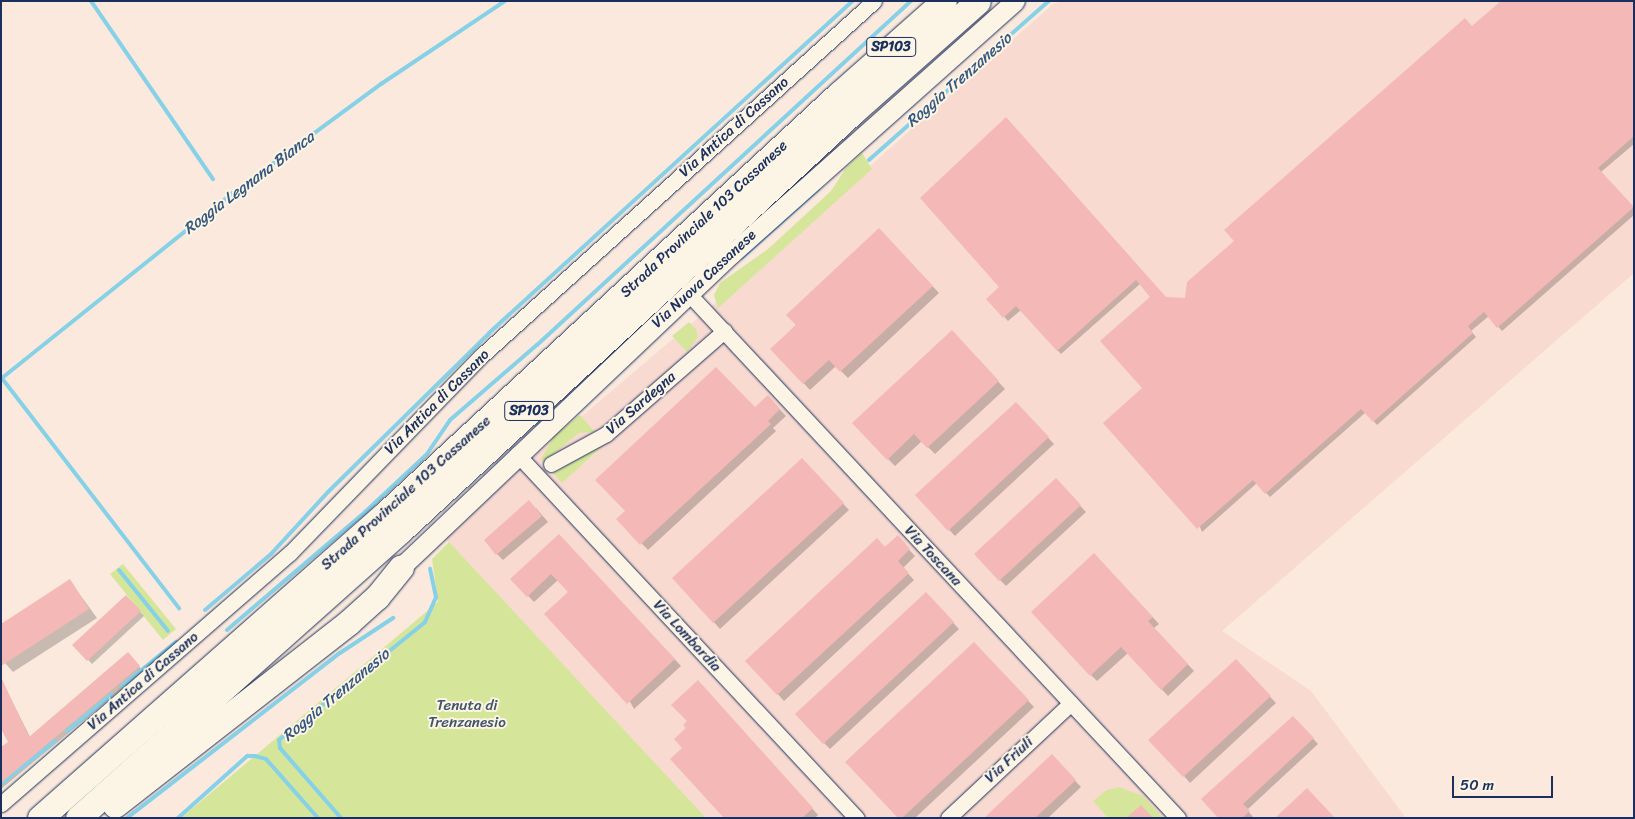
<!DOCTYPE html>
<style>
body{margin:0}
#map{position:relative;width:1635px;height:819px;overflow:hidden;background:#fae9dc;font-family:Sriracha,sans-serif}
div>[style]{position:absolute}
.built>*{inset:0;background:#f8dad1}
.green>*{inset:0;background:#d5e69a}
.water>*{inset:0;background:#86d1e7}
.shadow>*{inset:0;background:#0003}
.stream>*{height:4px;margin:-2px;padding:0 2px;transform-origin:2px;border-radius:2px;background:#86d1e7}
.building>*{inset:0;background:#f4b8b6}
.roads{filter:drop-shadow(0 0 1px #1b2f5e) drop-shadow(0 0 1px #1b2f5e)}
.minor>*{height:15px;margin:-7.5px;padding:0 7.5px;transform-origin:7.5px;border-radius:7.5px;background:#fcf5e5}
.tertiary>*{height:19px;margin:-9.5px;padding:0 9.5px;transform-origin:9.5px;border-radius:9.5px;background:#fcf5e5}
.trunk>*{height:25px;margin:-12.5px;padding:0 12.5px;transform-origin:12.5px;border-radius:12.5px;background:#fcf5e5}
span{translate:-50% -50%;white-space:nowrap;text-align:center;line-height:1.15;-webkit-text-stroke:4px #fcf5e5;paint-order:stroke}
.shield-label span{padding:1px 4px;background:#fcf5e5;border:1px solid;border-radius:4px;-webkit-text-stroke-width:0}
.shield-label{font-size:14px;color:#1b2f5e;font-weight:700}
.street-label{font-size:15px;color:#1b2f5e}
.park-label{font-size:15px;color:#40546a}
.water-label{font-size:16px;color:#365880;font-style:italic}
.frame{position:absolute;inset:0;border:2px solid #1b2f5e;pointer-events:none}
.scale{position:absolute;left:1452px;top:776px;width:101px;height:22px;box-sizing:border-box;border:2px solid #1b2f5e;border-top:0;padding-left:6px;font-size:15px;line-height:18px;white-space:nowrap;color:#1b2f5e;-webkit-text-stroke:4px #fcf5e5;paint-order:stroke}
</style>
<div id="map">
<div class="built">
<i style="clip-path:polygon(1061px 1px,1634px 1px,1634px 273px,1222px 631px,1311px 691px,1406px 818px,700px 818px,442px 535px,713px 305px,1052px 5px)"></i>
</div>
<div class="green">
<i style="clip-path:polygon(862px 153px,872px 169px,718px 308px,714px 295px,720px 283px,768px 249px,831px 191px,846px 168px)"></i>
<i style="clip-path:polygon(689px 322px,696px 329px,698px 337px,687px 352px,672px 336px)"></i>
<i style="clip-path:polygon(580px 415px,595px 432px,579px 433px,547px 459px,556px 472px,608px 441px,562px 483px,541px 459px,554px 436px)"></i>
<i style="clip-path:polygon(449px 542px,706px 818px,181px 818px,438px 602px,432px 559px)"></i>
<i style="clip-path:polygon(123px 564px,176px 629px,163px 640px,110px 574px)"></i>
<i style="clip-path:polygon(1119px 787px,1143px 796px,1163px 818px,1108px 818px,1093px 801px,1107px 790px)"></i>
</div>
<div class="water">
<i style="clip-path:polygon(817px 187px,820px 190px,742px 260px,739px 257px)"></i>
</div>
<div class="shadow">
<i style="clip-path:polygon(1634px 1px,1634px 144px,1601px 172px,1634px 209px,1634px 215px,1502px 331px,1489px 316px,1471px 331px,1476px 337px,1377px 425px,1366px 412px,1270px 497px,1257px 483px,1202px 532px,1143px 388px,1152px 297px,1140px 284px,1061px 354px,1021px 310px,1008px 321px,988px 299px,1001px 287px,1006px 118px,1166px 298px,1187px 299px,1472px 28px)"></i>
<i style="clip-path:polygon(885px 236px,939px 293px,848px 378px,836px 366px,810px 390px,772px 349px)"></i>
<i style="clip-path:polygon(959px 339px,1005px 389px,935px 454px,922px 441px,895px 466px,888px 459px)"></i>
<i style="clip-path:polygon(768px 397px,786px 416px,773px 428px,776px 431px,648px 550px,618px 519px)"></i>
<i style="clip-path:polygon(1022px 410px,1054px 444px,955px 536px,917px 496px)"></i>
<i style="clip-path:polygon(808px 466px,849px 510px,720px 629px,674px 578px)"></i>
<i style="clip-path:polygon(1056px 480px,1086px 512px,1006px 586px,1000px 580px)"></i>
<i style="clip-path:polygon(536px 508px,548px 522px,503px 560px,497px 554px)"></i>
<i style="clip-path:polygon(897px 537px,915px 556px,903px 568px,914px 580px,784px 701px,747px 661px)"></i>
<i style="clip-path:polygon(565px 542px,681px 666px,634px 709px,570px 592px,558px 580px,534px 602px,512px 579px)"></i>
<i style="clip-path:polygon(1100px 561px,1159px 624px,1154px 628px,1194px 671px,1168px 696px,1128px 653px,1097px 681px,1091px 675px)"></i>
<i style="clip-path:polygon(70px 581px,97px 618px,13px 672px,5px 663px)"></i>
<i style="clip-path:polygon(126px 597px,144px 616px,92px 664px,74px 645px)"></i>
<i style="clip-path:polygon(932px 600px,959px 629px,830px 749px,824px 743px)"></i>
<i style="clip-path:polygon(980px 650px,1034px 707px,915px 818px,900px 818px)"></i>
<i style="clip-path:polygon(131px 657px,143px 671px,1px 789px,1px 749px,10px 742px,7px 691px,30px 737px)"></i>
<i style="clip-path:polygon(1236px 661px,1276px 703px,1190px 783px,1184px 776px)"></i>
<i style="clip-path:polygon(704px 688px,818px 815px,815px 818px,725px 818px,684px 748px,688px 721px)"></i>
<i style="clip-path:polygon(1293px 717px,1318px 744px,1247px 810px,1254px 818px,1220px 818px)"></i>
<i style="clip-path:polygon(1052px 756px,1081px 787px,1048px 818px,986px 818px)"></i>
</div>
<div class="stream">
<i style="left:91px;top:1px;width:216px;rotate:55.6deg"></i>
<i style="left:869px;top:160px;width:240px;rotate:-41.5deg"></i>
<i style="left:1px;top:377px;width:292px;rotate:52.4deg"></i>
<i style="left:2px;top:378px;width:296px;rotate:-38.7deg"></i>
<i style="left:233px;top:193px;width:184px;rotate:-36.4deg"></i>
<i style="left:381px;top:84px;width:149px;rotate:-33.8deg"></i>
<i style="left:119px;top:570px;width:78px;rotate:51.2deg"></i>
<i style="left:205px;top:610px;width:87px;rotate:-40.3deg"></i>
<i style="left:271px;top:554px;width:84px;rotate:-47.4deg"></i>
<i style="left:328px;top:492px;width:226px;rotate:-44.6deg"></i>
<i style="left:489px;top:333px;width:492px;rotate:-42.4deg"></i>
<i style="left:227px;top:630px;width:182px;rotate:-40.5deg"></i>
<i style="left:365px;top:512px;width:85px;rotate:-43.1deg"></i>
<i style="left:427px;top:454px;width:41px;rotate:-55.9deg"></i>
<i style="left:450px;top:420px;width:115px;rotate:-40.8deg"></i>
<i style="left:537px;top:345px;width:508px;rotate:-42.61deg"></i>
<i style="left:122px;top:686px;width:70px;rotate:-39.2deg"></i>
<i style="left:67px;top:731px;width:57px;rotate:-39.3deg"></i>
<i style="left:1px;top:784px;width:69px;rotate:-38.5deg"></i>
<i style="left:127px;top:818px;width:269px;rotate:-37.8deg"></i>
<i style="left:340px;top:653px;width:64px;rotate:-33.4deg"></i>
<i style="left:178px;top:818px;width:93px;rotate:-41.9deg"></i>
<i style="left:247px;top:756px;width:8px"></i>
<i style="left:255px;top:756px;width:11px;rotate:15deg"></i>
<i style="left:266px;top:759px;width:79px;rotate:48.6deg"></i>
<i style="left:341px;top:818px;width:93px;rotate:-131.1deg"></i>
<i style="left:280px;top:748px;width:8px;rotate:-97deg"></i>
<i style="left:279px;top:740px;width:188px;rotate:-38.9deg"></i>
<i style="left:425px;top:622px;width:27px;rotate:-66deg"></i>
<i style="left:436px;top:597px;width:29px;rotate:-102deg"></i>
</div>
<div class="building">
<i style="clip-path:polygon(1501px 1px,1634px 1px,1634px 136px,1598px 168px,1634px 207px,1497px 328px,1484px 312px,1468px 326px,1473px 333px,1373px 422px,1361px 409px,1265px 494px,1253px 480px,1197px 529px,1103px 423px,1142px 388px,1100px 341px,1150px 297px,1136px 280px,1057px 351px,1016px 306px,1003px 318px,986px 299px,999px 287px,920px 198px,1006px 117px,1166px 297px,1185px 298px,1187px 282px,1234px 241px,1224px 230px,1465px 18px,1472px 26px)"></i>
<i style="clip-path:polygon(879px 228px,933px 286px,840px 372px,829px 360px,803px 384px,770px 349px,796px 325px,786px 315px)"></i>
<i style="clip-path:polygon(952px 330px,999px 381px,927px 448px,914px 434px,887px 460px,852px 423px)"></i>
<i style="clip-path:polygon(716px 367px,755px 407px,768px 395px,780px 409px,768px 421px,771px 424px,640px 545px,616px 519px,625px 511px,595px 480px)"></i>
<i style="clip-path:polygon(1016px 402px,1049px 437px,948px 531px,915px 495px)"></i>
<i style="clip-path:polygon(802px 458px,844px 503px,713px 623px,672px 578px)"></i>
<i style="clip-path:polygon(1056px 478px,1081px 505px,999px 581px,974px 554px)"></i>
<i style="clip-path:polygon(529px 500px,542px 516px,496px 555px,484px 540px)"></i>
<i style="clip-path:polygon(559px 534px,675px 659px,627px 704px,544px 614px,568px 592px,551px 574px,527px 597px,510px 579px)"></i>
<i style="clip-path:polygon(898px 535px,910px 549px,898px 561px,909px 573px,777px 695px,745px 661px,877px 538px,885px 547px)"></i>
<i style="clip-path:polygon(1094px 553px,1153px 617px,1148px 621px,1188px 664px,1161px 690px,1121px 647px,1090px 676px,1031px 612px)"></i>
<i style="clip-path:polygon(70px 579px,89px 609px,1px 666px,1px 624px)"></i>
<i style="clip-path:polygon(926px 592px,954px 622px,823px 744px,795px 714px)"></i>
<i style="clip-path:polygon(126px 595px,141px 611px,87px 661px,72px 645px)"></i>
<i style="clip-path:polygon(974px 642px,1029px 700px,902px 818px,898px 818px,845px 762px)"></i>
<i style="clip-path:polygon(128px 652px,140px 666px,1px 783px,1px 747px,8px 742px,1px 729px,1px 677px,29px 737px)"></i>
<i style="clip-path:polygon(1236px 659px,1271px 696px,1183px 777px,1148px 740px)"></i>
<i style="clip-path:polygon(698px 680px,813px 808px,802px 818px,724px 818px,670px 759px,682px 748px,674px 739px,686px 728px,683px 725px,687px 721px,671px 705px)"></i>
<i style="clip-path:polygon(1293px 716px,1314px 738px,1243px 804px,1250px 811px,1242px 818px,1218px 818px,1201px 799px)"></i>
<i style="clip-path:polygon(1052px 754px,1076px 780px,1035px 818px,984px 818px)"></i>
<i style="clip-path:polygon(1307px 788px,1335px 818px,1275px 818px)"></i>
<i style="clip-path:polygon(1141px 805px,1153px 818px,1126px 818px)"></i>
</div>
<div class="roads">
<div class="minor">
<i style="left:688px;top:293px;width:718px;rotate:46.97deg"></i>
<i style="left:517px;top:454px;width:498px;rotate:47deg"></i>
<i style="left:551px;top:464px;width:63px;rotate:-28.6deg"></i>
<i style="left:606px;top:434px;width:157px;rotate:-41.1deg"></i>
<i style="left:1px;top:804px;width:383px;rotate:-41deg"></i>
<i style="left:290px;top:553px;width:273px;rotate:-45.9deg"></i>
<i style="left:480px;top:357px;width:531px;rotate:-42.1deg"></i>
<i style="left:948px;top:818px;width:168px;rotate:-43.1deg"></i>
</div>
<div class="tertiary">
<i style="left:401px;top:567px;width:455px;rotate:-43.5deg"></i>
<i style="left:731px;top:254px;width:380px;rotate:-41.7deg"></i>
</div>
<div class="trunk">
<i style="left:115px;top:805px;width:297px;rotate:-38deg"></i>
<i style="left:349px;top:622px;width:38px;rotate:-42deg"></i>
<i style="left:377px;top:597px;width:38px;rotate:-51deg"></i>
<i style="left:40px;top:818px;width:458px;rotate:-41.4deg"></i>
<i style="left:384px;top:515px;width:620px;rotate:-42.78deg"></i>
<i style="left:839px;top:94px;width:140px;rotate:-41.5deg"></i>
<i style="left:78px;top:818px;width:431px;rotate:-41.7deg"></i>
<i style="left:400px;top:531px;width:620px;rotate:-42.78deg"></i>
<i style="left:855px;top:110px;width:164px;rotate:-41.5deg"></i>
</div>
</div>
<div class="shield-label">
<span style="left:891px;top:47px">SP103</span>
<span style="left:529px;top:411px">SP103</span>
</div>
<div class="street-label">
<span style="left:734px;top:127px;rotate:-42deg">Via Antica di Cassano</span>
<span style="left:704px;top:219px;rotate:-43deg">Strada Provinciale 103 Cassanese</span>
<span style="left:704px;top:279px;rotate:-43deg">Via Nuova Cassanese</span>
<span style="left:437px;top:402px;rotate:-45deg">Via Antica di Cassano</span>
<span style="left:641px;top:403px;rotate:-41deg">Via Sardegna</span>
<span style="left:406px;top:493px;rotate:-42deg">Strada Provinciale 103 Cassanese</span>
<span style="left:933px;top:556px;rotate:47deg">Via Toscana</span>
<span style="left:687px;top:636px;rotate:47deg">Via Lombardia</span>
<span style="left:143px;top:681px;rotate:-41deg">Via Antica di Cassano</span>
<span style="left:1009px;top:760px;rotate:-43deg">Via Friuli</span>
</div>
<div class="park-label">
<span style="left:467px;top:714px">Tenuta di<br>Trenzanesio</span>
</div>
<div class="water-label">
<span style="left:959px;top:80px;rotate:-41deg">Roggia Trenzanesio</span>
<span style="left:249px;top:183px;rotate:-37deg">Roggia Legnana Bianca</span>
<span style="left:336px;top:695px;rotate:-40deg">Roggia Trenzanesio</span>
</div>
<div class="frame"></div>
<div class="scale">50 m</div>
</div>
